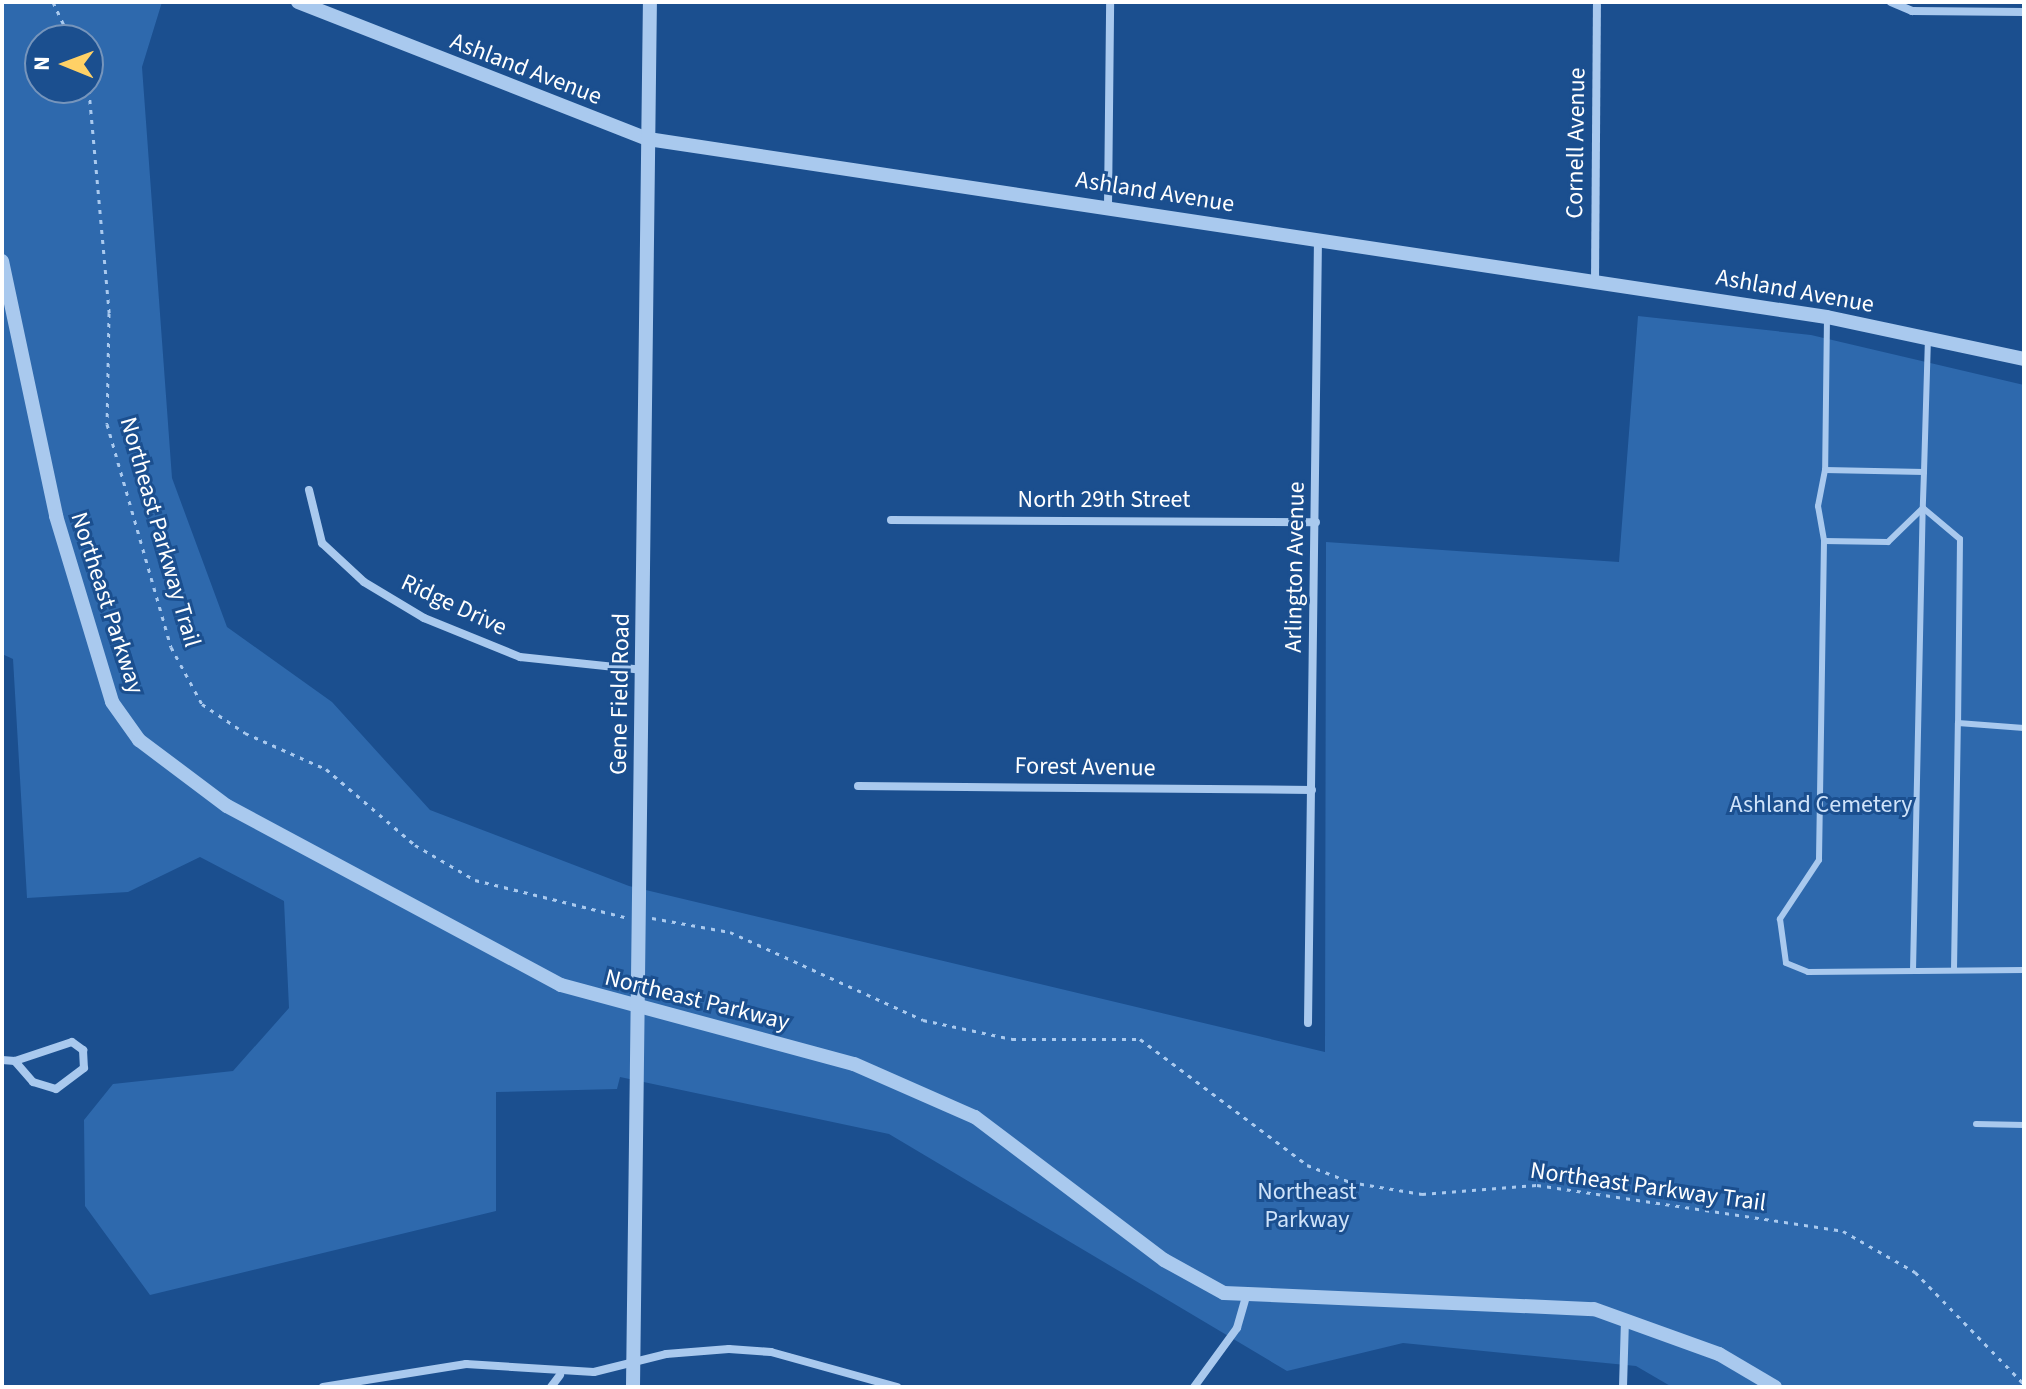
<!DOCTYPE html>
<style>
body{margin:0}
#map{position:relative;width:2026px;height:1389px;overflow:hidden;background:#1b4f8f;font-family:"Source Sans 3",sans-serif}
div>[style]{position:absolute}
.green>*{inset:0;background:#2e69ad}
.path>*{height:3px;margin-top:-1.5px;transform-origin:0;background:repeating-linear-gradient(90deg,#a9c9ee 0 4px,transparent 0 10px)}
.service>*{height:6px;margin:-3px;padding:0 3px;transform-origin:3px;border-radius:3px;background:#a9c9ee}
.minor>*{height:8px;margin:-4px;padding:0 4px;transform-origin:4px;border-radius:4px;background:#a9c9ee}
.tertiary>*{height:14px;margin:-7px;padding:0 7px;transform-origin:7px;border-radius:7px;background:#a9c9ee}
span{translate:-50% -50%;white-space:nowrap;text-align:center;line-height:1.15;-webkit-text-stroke:6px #1b4f8f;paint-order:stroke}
.street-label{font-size:24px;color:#fff}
.park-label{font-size:24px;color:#cfe3fa}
.frame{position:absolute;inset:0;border:4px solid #fff;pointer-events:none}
.north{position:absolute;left:24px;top:24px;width:80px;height:80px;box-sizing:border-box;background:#1b4f8f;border:2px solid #7695bc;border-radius:50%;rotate:271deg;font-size:22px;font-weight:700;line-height:32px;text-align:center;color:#fff}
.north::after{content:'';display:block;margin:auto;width:28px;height:36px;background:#ffd166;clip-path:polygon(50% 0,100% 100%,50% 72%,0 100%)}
</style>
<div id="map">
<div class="green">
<i style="clip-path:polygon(evenodd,2px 2px,162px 2px,142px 67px,172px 478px,227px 627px,332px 702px,430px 810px,629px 886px,1325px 1052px,1326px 542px,1619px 562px,1638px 316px,1811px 335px,2024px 385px,2024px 1387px,1672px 1387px,1636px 1366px,1403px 1343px,1287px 1371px,889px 1134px,620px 1077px,617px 1089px,496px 1092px,496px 1211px,150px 1295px,85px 1206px,84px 1120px,113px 1084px,233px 1071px,289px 1008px,284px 901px,200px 857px,128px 892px,27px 898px,13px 659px,2px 654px,2px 2px,40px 40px,88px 40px,88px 88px,40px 88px,40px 40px)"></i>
</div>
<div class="path">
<i style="left:53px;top:2px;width:42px;rotate:64.7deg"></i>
<i style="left:88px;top:80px;width:234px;rotate:84.8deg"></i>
<i style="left:109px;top:313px;width:111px;rotate:91deg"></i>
<i style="left:107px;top:424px;width:232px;rotate:74deg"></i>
<i style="left:171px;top:647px;width:65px;rotate:61.5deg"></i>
<i style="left:202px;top:704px;width:52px;rotate:34deg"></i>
<i style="left:245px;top:733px;width:89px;rotate:24deg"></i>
<i style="left:326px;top:769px;width:117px;rotate:40.5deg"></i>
<i style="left:415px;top:845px;width:69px;rotate:30.3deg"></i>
<i style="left:475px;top:880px;width:154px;rotate:13.9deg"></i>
<i style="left:652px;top:918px;width:79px;rotate:10.2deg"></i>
<i style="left:730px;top:932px;width:212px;rotate:24.5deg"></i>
<i style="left:923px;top:1020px;width:91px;rotate:12.1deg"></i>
<i style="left:1012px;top:1039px;width:128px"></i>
<i style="left:1140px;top:1039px;width:209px;rotate:37deg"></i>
<i style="left:1307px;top:1165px;width:46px;rotate:21.6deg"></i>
<i style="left:1350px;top:1182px;width:73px;rotate:9.5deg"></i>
<i style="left:1422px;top:1194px;width:115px;rotate:-4.5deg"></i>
<i style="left:1537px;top:1185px;width:309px;rotate:8.5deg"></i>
<i style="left:1843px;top:1231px;width:83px;rotate:29.7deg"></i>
<i style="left:1915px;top:1272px;width:156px;rotate:45.8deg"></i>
</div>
<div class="service">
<i style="left:1827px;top:317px;width:153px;rotate:90.7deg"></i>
<i style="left:1825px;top:470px;width:37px;rotate:101deg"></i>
<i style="left:1818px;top:506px;width:36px;rotate:80deg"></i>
<i style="left:1824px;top:541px;width:319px;rotate:90.9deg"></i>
<i style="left:1819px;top:860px;width:71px;rotate:123.5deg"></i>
<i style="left:1780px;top:919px;width:44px;rotate:82.2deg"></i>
<i style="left:1786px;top:963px;width:24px;rotate:22deg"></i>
<i style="left:1808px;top:972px;width:216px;rotate:-0.5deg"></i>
<i style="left:1825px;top:470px;width:99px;rotate:1.2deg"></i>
<i style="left:1924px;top:472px;width:36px;rotate:92deg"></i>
<i style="left:1923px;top:508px;width:48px;rotate:40deg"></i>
<i style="left:1960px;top:539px;width:184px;rotate:90.6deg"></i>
<i style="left:1958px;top:723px;width:66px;rotate:4.3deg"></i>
<i style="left:1924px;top:472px;width:132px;rotate:-88.3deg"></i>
<i style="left:1824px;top:541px;width:64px;rotate:0.9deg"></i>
<i style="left:1888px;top:542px;width:49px;rotate:-44.2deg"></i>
<i style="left:1954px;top:970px;width:247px;rotate:-89.1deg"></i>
<i style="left:1913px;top:971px;width:463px;rotate:-88.8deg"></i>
<i style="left:1976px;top:1124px;width:48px;rotate:1.2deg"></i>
</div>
<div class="minor">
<i style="left:1891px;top:2px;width:23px;rotate:23deg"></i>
<i style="left:1912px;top:11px;width:112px;rotate:0.5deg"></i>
<i style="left:1108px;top:207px;width:205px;rotate:-89.4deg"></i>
<i style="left:1595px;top:282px;width:277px;rotate:-89.6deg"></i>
<i style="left:309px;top:490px;width:55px;rotate:76.2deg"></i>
<i style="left:322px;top:543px;width:57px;rotate:42.9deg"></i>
<i style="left:364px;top:582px;width:70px;rotate:31deg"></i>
<i style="left:424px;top:618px;width:104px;rotate:22.1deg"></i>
<i style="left:520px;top:657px;width:124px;rotate:6deg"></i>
<i style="left:891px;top:520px;width:425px;rotate:0.3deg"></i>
<i style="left:858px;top:786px;width:454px;rotate:0.5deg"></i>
<i style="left:1308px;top:1023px;width:783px;rotate:-89.27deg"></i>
<i style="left:72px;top:1042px;width:14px;rotate:36deg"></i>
<i style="left:83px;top:1050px;width:18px;rotate:87deg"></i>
<i style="left:84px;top:1068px;width:35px;rotate:143deg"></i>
<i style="left:56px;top:1089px;width:24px;rotate:-163deg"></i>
<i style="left:33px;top:1082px;width:28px;rotate:-131deg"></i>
<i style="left:15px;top:1061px;width:60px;rotate:-18.4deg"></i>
<i style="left:2px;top:1060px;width:13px;rotate:4deg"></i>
<i style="left:323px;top:1387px;width:145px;rotate:-9.1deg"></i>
<i style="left:466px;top:1364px;width:128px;rotate:3.6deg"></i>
<i style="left:594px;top:1372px;width:74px;rotate:-14deg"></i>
<i style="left:666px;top:1354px;width:63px;rotate:-4.5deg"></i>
<i style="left:729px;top:1349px;width:42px;rotate:4.1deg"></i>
<i style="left:771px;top:1352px;width:131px;rotate:15.5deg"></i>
<i style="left:551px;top:1387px;width:15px;rotate:-53deg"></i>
<i style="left:1194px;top:1387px;width:73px;rotate:-53.9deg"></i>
<i style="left:1237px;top:1328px;width:33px;rotate:-74deg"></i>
<i style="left:1623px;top:1387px;width:67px;rotate:-88.3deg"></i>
</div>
<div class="tertiary">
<i style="left:298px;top:2px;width:376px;rotate:21.4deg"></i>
<i style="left:648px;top:139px;width:1192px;rotate:8.59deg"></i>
<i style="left:1827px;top:317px;width:201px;rotate:12deg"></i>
<i style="left:2px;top:261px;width:261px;rotate:78deg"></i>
<i style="left:56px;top:516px;width:194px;rotate:73.2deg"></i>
<i style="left:112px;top:702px;width:47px;rotate:54.6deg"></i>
<i style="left:139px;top:740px;width:110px;rotate:36.9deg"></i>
<i style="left:227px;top:806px;width:379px;rotate:28.2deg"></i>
<i style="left:561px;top:985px;width:303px;rotate:15.1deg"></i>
<i style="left:854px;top:1064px;width:132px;rotate:23.7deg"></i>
<i style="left:975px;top:1117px;width:237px;rotate:37.1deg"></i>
<i style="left:1164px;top:1260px;width:68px;rotate:28.8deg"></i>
<i style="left:1224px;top:1293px;width:370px;rotate:2.5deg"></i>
<i style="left:1594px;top:1309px;width:133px;rotate:19.8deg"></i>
<i style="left:1719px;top:1354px;width:65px;rotate:30.5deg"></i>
<i style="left:633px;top:1387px;width:1385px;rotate:-89.3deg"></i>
</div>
<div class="street-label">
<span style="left:526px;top:69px;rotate:21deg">Ashland Avenue</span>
<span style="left:1576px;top:143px;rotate:-89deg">Cornell Avenue</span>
<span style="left:1155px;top:192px;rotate:9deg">Ashland Avenue</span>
<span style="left:1795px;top:291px;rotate:10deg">Ashland Avenue</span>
<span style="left:1104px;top:500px">North 29th Street</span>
<span style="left:160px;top:532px;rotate:74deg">Northeast Parkway Trail</span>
<span style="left:1295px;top:567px;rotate:-89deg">Arlington Avenue</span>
<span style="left:107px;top:603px;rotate:72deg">Northeast Parkway</span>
<span style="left:454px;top:605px;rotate:25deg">Ridge Drive</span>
<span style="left:620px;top:694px;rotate:-89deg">Gene Field Road</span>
<span style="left:1085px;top:767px;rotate:1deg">Forest Avenue</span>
<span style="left:697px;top:1000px;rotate:14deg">Northeast Parkway</span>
<span style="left:1648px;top:1187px;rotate:8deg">Northeast Parkway Trail</span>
</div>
<div class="park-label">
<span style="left:1821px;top:805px">Ashland Cemetery</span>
<span style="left:1307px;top:1206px">Northeast<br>Parkway</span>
</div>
<div class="frame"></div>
<div class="north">N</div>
</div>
